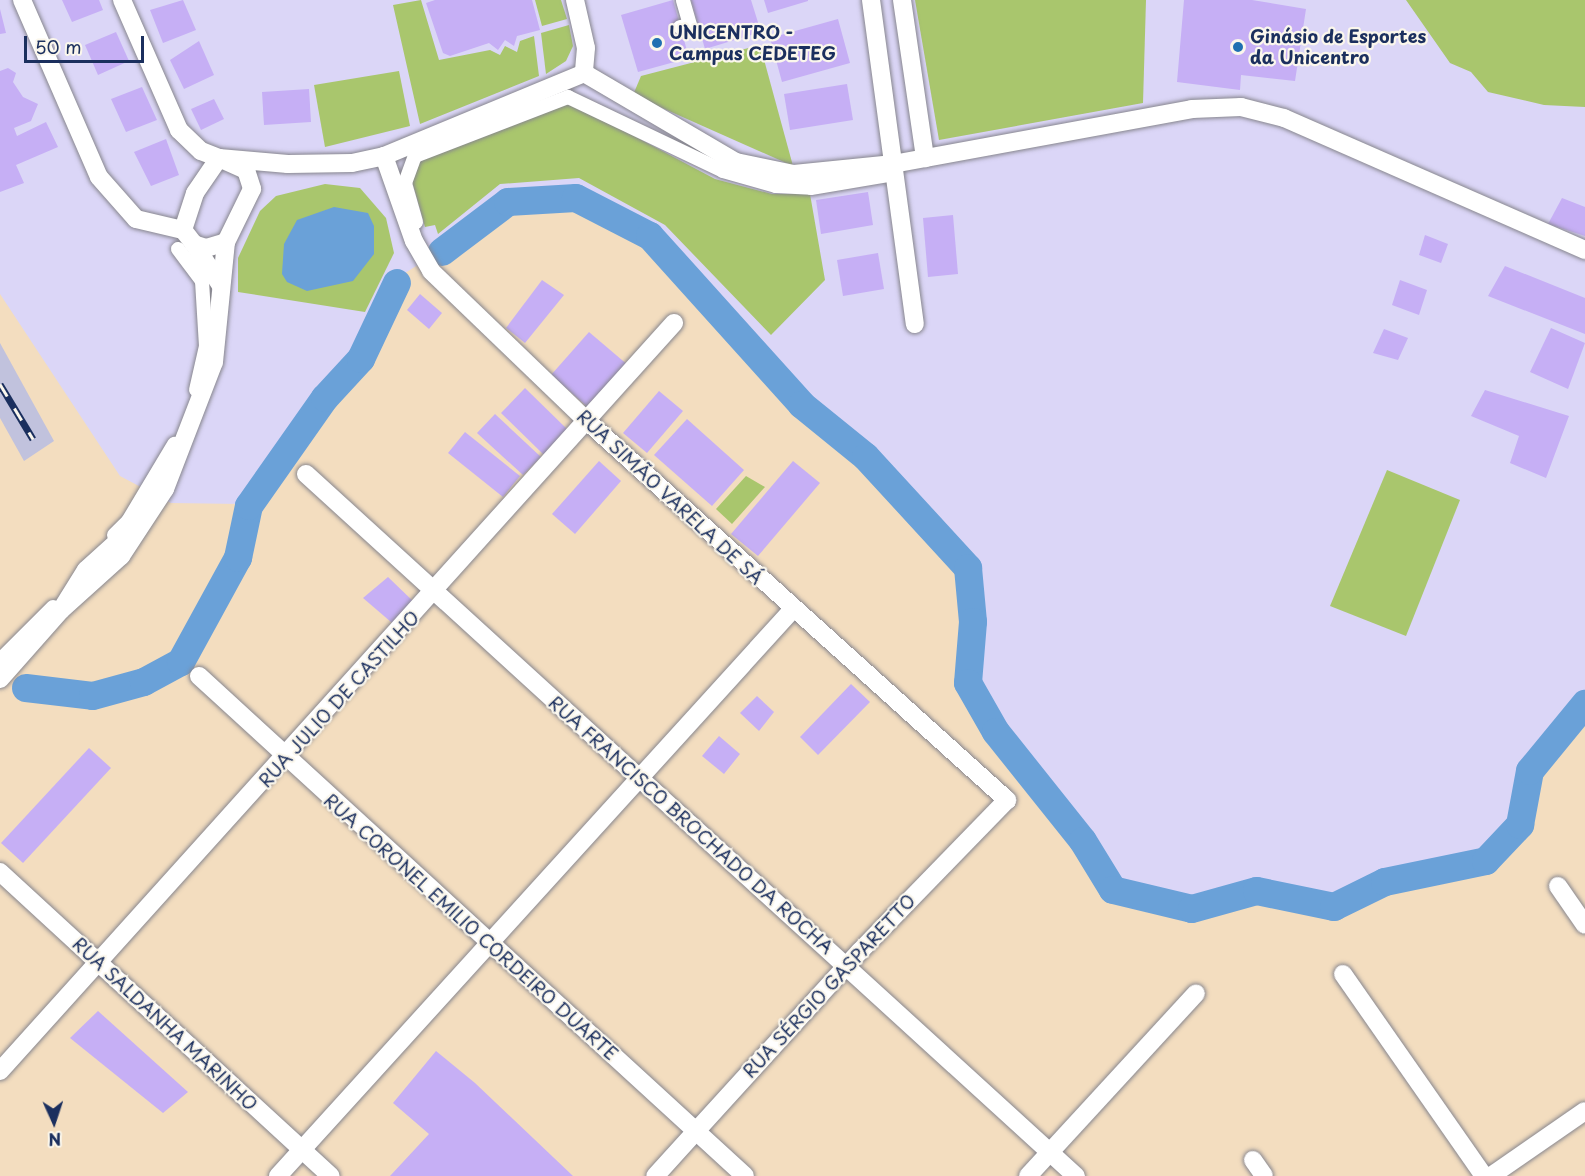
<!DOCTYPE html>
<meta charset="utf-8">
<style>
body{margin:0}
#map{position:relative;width:1585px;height:1176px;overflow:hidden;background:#f3ddbf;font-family:"Playpen Sans",sans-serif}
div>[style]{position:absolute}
.built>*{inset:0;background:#dbd6f7}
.industrial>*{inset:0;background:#c1c2dd}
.green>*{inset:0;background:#a9c66d}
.water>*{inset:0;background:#6aa1d8}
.river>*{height:28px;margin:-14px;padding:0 14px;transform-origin:14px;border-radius:14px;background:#6aa1d8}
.building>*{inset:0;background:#c6aff5}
.roads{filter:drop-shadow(0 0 2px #87868e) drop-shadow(0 0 2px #87868e)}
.pedestrian>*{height:14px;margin:-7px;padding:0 7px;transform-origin:7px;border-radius:7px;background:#fff}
.minor>*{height:18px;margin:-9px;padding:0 9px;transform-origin:9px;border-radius:9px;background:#fff}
.rail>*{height:7px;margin-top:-3.5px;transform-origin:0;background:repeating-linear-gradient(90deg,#fbf7ec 0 14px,#1b2f5e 0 28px);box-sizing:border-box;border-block:2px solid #1b2f5e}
.dots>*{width:16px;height:16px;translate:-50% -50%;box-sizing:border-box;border:3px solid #fbf7ec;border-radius:50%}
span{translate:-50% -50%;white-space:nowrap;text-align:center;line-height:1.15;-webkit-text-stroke:4.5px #fbf7ec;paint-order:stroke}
.poi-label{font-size:18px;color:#1b2f5e;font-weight:700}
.left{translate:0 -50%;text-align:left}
.street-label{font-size:18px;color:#1b2f5e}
.north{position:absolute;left:24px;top:1092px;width:60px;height:60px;-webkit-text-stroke:4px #fbf7ec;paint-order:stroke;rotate:177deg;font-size:16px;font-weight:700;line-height:24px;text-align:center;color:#1b2f5e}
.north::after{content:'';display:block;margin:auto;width:21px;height:27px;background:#1b2f5e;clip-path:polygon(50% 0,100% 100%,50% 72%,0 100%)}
.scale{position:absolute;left:24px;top:36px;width:120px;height:27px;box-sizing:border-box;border:3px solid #1b2f5e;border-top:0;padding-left:8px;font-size:18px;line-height:21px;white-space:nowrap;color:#1b2f5e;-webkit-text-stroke:4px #fbf7ec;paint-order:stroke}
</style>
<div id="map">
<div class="built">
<i style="clip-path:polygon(0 0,1585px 0,1585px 693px,1525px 765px,1512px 821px,1483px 855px,1381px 874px,1330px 900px,1256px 883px,1191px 902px,1116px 884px,1086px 833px,1002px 728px,976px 682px,981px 632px,974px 565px,920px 509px,875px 450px,839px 426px,652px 234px,577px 195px,506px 199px,451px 244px,394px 280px,357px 355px,319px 395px,241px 504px,171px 503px,120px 476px,0 294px)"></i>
</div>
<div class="industrial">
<i style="clip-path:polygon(0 343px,54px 441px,24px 461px,0 418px)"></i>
</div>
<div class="green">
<i style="clip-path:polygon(421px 0,439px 60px,490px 50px,500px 55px,505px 46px,517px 52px,520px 41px,534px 36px,539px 76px,420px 124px,393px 5px)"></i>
<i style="clip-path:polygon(535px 0,561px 0,567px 19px,542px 26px)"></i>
<i style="clip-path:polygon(915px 0,1146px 0,1143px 103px,939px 140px)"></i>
<i style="clip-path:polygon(1406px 0,1585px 0,1585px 107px,1544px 105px,1488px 92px,1471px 72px,1450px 63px)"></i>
<i style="clip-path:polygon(569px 25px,573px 46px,566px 61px,546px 74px,541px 33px)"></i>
<i style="clip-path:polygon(760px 45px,793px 166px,633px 95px,641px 76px)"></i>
<i style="clip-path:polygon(399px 71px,410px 126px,325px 147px,314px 85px)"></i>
<i style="clip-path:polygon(570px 102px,715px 179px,772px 194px,810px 194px,825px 280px,771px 335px,665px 225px,579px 178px,500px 184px,438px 234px,435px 225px,425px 227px,410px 174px,420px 159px)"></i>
<i style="clip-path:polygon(325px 184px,360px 188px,386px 218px,394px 253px,365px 312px,238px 292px,238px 258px,260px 211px,276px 196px)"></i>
<i style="clip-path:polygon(1387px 470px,1460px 500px,1406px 636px,1330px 606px)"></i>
<i style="clip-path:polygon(746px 476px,765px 487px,732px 524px,716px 509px)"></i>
</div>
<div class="water">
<i style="clip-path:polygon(334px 207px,368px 213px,374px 226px,374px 254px,353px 281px,307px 291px,287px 282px,282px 274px,284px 244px,297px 220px)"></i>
</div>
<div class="river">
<i style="left:442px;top:252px;width:83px;rotate:-37.1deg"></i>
<i style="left:508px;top:202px;width:68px;rotate:-3.4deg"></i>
<i style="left:576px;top:198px;width:83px;rotate:27.2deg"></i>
<i style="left:650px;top:236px;width:227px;rotate:48deg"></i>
<i style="left:802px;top:405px;width:82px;rotate:39.1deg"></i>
<i style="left:866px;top:457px;width:151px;rotate:47.4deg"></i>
<i style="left:968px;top:568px;width:54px;rotate:84.7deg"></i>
<i style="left:973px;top:622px;width:61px;rotate:94.7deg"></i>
<i style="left:968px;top:683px;width:56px;rotate:60.3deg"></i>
<i style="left:996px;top:732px;width:139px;rotate:51.4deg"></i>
<i style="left:1083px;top:841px;width:57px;rotate:58.5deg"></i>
<i style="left:1113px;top:890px;width:81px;rotate:13.5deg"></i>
<i style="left:1192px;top:909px;width:67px;rotate:-15.5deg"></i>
<i style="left:1257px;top:891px;width:79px;rotate:11.7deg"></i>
<i style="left:1334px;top:907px;width:57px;rotate:-26.1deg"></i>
<i style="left:1385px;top:882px;width:103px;rotate:-11.7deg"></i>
<i style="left:1486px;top:861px;width:50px;rotate:-46.6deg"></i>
<i style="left:1520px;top:825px;width:55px;rotate:-79.5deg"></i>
<i style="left:1530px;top:771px;width:87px;rotate:-50.6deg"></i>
<i style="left:26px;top:688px;width:67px;rotate:6.8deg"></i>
<i style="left:93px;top:696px;width:53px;rotate:-15.4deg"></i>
<i style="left:144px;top:682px;width:42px;rotate:-28.4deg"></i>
<i style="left:181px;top:662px;width:119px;rotate:-61.3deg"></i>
<i style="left:238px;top:558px;width:53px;rotate:-78.1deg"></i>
<i style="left:249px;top:506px;width:132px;rotate:-54.9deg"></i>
<i style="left:325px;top:398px;width:53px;rotate:-47.3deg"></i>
<i style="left:361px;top:359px;width:84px;rotate:-64.7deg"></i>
</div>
<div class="building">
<i style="clip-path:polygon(62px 0,99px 0,103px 10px,72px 22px)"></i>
<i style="clip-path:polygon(183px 0,196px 30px,163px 43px,150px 10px)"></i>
<i style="clip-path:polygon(435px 0,532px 0,540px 30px,517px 36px,514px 46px,505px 40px,498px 50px,489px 43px,450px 56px,443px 53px,426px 3px)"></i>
<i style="clip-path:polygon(673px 0,689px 58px,638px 72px,621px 15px)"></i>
<i style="clip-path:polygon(691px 0,751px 0,761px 32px,705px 49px)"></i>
<i style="clip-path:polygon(764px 0,808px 0,808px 1px,768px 13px)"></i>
<i style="clip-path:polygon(1184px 0,1252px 0,1306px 9px,1295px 81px,1241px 75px,1240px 90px,1177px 82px)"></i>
<i style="clip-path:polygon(0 9px,6px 33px,0 34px)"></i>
<i style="clip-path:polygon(838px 19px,850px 63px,782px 82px,770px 38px)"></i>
<i style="clip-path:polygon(116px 32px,129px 61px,98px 75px,85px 45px)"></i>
<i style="clip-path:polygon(199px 41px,214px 75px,184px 89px,170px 60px)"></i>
<i style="clip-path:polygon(8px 68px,16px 73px,13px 82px,23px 97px,38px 104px,31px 121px,14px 128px,17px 136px,46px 122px,58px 147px,16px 165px,24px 183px,0 192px,0 71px)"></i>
<i style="clip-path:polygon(847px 84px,853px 120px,790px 130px,784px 94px)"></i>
<i style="clip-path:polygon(142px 87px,157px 120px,126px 132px,111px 99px)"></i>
<i style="clip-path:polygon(309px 89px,311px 122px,264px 125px,262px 92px)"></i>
<i style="clip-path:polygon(214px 99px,224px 119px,201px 130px,191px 109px)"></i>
<i style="clip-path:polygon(166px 139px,179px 175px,151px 186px,134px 152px)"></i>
<i style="clip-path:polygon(868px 192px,873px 225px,821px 234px,816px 200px)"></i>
<i style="clip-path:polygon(1562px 198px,1585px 207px,1585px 236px,1548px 224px)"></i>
<i style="clip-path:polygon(953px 215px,958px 274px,928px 277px,923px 218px)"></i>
<i style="clip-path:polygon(1425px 235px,1448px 244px,1441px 263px,1419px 255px)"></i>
<i style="clip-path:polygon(878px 253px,884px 289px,843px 296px,837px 260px)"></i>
<i style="clip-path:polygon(1505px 266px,1585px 298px,1585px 334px,1488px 296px)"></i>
<i style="clip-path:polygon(542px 280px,564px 295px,525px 343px,506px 328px)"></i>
<i style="clip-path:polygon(1400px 280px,1427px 290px,1419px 315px,1392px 305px)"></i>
<i style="clip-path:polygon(420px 294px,442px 313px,429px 329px,407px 310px)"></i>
<i style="clip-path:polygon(1551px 328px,1585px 343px,1568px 389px,1530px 372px)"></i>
<i style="clip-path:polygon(1384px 329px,1408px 338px,1398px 360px,1373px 353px)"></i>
<i style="clip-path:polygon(589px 332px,629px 366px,591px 410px,551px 375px)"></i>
<i style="clip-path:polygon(525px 388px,569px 431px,544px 455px,501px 413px)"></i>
<i style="clip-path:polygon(1485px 390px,1569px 416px,1546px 478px,1510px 463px,1519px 436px,1471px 416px)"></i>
<i style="clip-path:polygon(659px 391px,683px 411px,647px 453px,623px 433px)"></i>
<i style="clip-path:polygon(495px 414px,541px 457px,523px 475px,477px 433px)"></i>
<i style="clip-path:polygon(687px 419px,744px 470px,712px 506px,654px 455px)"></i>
<i style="clip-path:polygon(465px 432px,520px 476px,503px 497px,448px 453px)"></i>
<i style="clip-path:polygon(599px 461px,621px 481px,575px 534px,552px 514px)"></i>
<i style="clip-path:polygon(793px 461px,820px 483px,758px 556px,731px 534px)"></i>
<i style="clip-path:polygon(388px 577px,417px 605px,398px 628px,363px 598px)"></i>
<i style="clip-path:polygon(851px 684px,870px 702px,818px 755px,800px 737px)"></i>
<i style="clip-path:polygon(757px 696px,774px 712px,759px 731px,740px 713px)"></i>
<i style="clip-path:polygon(719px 736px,740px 754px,724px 774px,702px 756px)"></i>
<i style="clip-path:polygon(89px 748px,111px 768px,23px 863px,1px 843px)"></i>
<i style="clip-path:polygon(98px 1011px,188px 1092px,163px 1113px,70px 1038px)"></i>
<i style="clip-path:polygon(436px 1051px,475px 1083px,573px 1176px,390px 1176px,429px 1134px,393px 1103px)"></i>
</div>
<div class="roads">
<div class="pedestrian">
<i style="left:680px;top:27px;width:10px;rotate:-11deg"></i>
<i style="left:690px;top:25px;width:26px;rotate:-106deg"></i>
<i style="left:416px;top:222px;width:41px;rotate:-105.8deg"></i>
<i style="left:405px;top:183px;width:29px;rotate:-70deg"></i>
<i style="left:415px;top:156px;width:164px;rotate:-21.1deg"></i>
<i style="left:568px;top:97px;width:172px;rotate:25.5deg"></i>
<i style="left:723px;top:171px;width:55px;rotate:15.8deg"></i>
<i style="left:776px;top:186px;width:35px;rotate:3deg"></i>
<i style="left:811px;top:188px;width:84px;rotate:-9.6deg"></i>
<i style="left:178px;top:249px;width:40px;rotate:53deg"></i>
<i style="left:202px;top:281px;width:65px;rotate:86.5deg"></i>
<i style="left:206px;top:346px;width:45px;rotate:102.8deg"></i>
<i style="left:114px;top:535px;width:20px;rotate:-45deg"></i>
<i style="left:128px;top:521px;width:90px;rotate:-59.1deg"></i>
<i style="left:0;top:660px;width:75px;rotate:-45deg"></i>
</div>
<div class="minor">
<i style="left:22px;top:0;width:193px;rotate:66.5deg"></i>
<i style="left:99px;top:177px;width:56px;rotate:48.6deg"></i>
<i style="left:136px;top:219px;width:48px;rotate:13.2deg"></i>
<i style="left:122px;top:0;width:142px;rotate:66.3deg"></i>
<i style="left:179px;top:130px;width:30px;rotate:44deg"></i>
<i style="left:201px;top:151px;width:19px;rotate:21deg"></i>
<i style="left:219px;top:158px;width:69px;rotate:5deg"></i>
<i style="left:288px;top:164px;width:64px;rotate:-0.9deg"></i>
<i style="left:352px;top:163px;width:33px;rotate:-12deg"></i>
<i style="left:384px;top:156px;width:217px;rotate:-22.5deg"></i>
<i style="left:575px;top:0;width:49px;rotate:77.1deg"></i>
<i style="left:586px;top:48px;width:25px;rotate:95deg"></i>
<i style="left:871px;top:0;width:327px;rotate:82.3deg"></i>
<i style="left:902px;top:0;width:160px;rotate:81.7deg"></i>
<i style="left:584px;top:73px;width:176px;rotate:30.4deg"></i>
<i style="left:736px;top:162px;width:59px;rotate:11.7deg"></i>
<i style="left:794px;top:174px;width:100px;rotate:-5.8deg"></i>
<i style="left:893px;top:164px;width:304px;rotate:-10.4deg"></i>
<i style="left:1192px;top:109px;width:49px;rotate:-2.3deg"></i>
<i style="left:1241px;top:107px;width:44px;rotate:14.3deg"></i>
<i style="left:1284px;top:118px;width:329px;rotate:23.7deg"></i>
<i style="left:384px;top:156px;width:90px;rotate:70.6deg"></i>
<i style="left:414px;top:241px;width:34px;rotate:60deg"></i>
<i style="left:431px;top:271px;width:216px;rotate:43.9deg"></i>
<i style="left:587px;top:421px;width:566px;rotate:42.06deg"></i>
<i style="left:1007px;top:800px;width:211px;rotate:134.2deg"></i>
<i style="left:860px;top:951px;width:304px;rotate:132.3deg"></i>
<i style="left:219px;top:158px;width:30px;rotate:24deg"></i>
<i style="left:246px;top:170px;width:20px;rotate:72deg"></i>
<i style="left:252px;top:189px;width:59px;rotate:116.1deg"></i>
<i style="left:226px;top:242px;width:21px;rotate:163deg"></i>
<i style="left:206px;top:248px;width:13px;rotate:-162deg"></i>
<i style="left:194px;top:244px;width:18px;rotate:-128deg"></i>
<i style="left:183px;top:230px;width:39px;rotate:-72deg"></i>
<i style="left:195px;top:193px;width:42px;rotate:-55.6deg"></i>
<i style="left:194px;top:244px;width:48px;rotate:57deg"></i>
<i style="left:306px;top:474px;width:1042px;rotate:42.36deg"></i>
<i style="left:61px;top:610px;width:81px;rotate:-42deg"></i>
<i style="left:121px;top:556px;width:80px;rotate:-56.7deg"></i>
<i style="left:165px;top:489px;width:136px;rotate:-68.9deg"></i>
<i style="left:214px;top:362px;width:121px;rotate:-84.3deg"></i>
<i style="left:199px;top:676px;width:740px;rotate:42.48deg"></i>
<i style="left:0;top:679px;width:92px;rotate:-48.5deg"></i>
<i style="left:61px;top:610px;width:47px;rotate:-58deg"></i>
<i style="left:86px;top:570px;width:59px;rotate:-42.3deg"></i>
<i style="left:0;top:872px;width:449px;rotate:42.6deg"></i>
<i style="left:1558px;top:886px;width:47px;rotate:55.3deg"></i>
<i style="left:1343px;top:974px;width:246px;rotate:55.1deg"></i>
<i style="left:0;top:1071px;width:1007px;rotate:-47.98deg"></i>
<i style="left:1253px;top:1160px;width:19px;rotate:55deg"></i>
<i style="left:278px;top:1176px;width:766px;rotate:-47.75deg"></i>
<i style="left:1028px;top:1176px;width:248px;rotate:-47.4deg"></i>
<i style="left:1491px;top:1176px;width:114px;rotate:-34.7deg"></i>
</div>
</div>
<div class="rail">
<i style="left:0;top:384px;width:64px;rotate:59deg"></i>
</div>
<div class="dots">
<i style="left:657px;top:43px;background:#1f6fb2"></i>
<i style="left:1238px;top:47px;background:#1f6fb2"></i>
</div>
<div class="poi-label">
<span class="left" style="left:669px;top:43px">UNICENTRO -<br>Campus CEDETEG</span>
<span class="left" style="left:1250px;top:47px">Ginásio de Esportes<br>da Unicentro</span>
</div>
<div class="street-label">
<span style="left:670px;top:497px;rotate:43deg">RUA SIMÃO VARELA DE SÁ</span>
<span style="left:339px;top:699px;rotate:-48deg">RUA JULIO DE CASTILHO</span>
<span style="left:691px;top:825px;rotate:42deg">RUA FRANCISCO BROCHADO DA ROCHA</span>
<span style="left:471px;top:927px;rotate:42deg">RUA CORONEL EMILIO CORDEIRO DUARTE</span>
<span style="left:829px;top:986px;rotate:-47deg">RUA SÉRGIO GASPARETTO</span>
<span style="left:165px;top:1024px;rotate:43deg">RUA SALDANHA MARINHO</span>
</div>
<div class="north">N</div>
<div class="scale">50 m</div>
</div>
